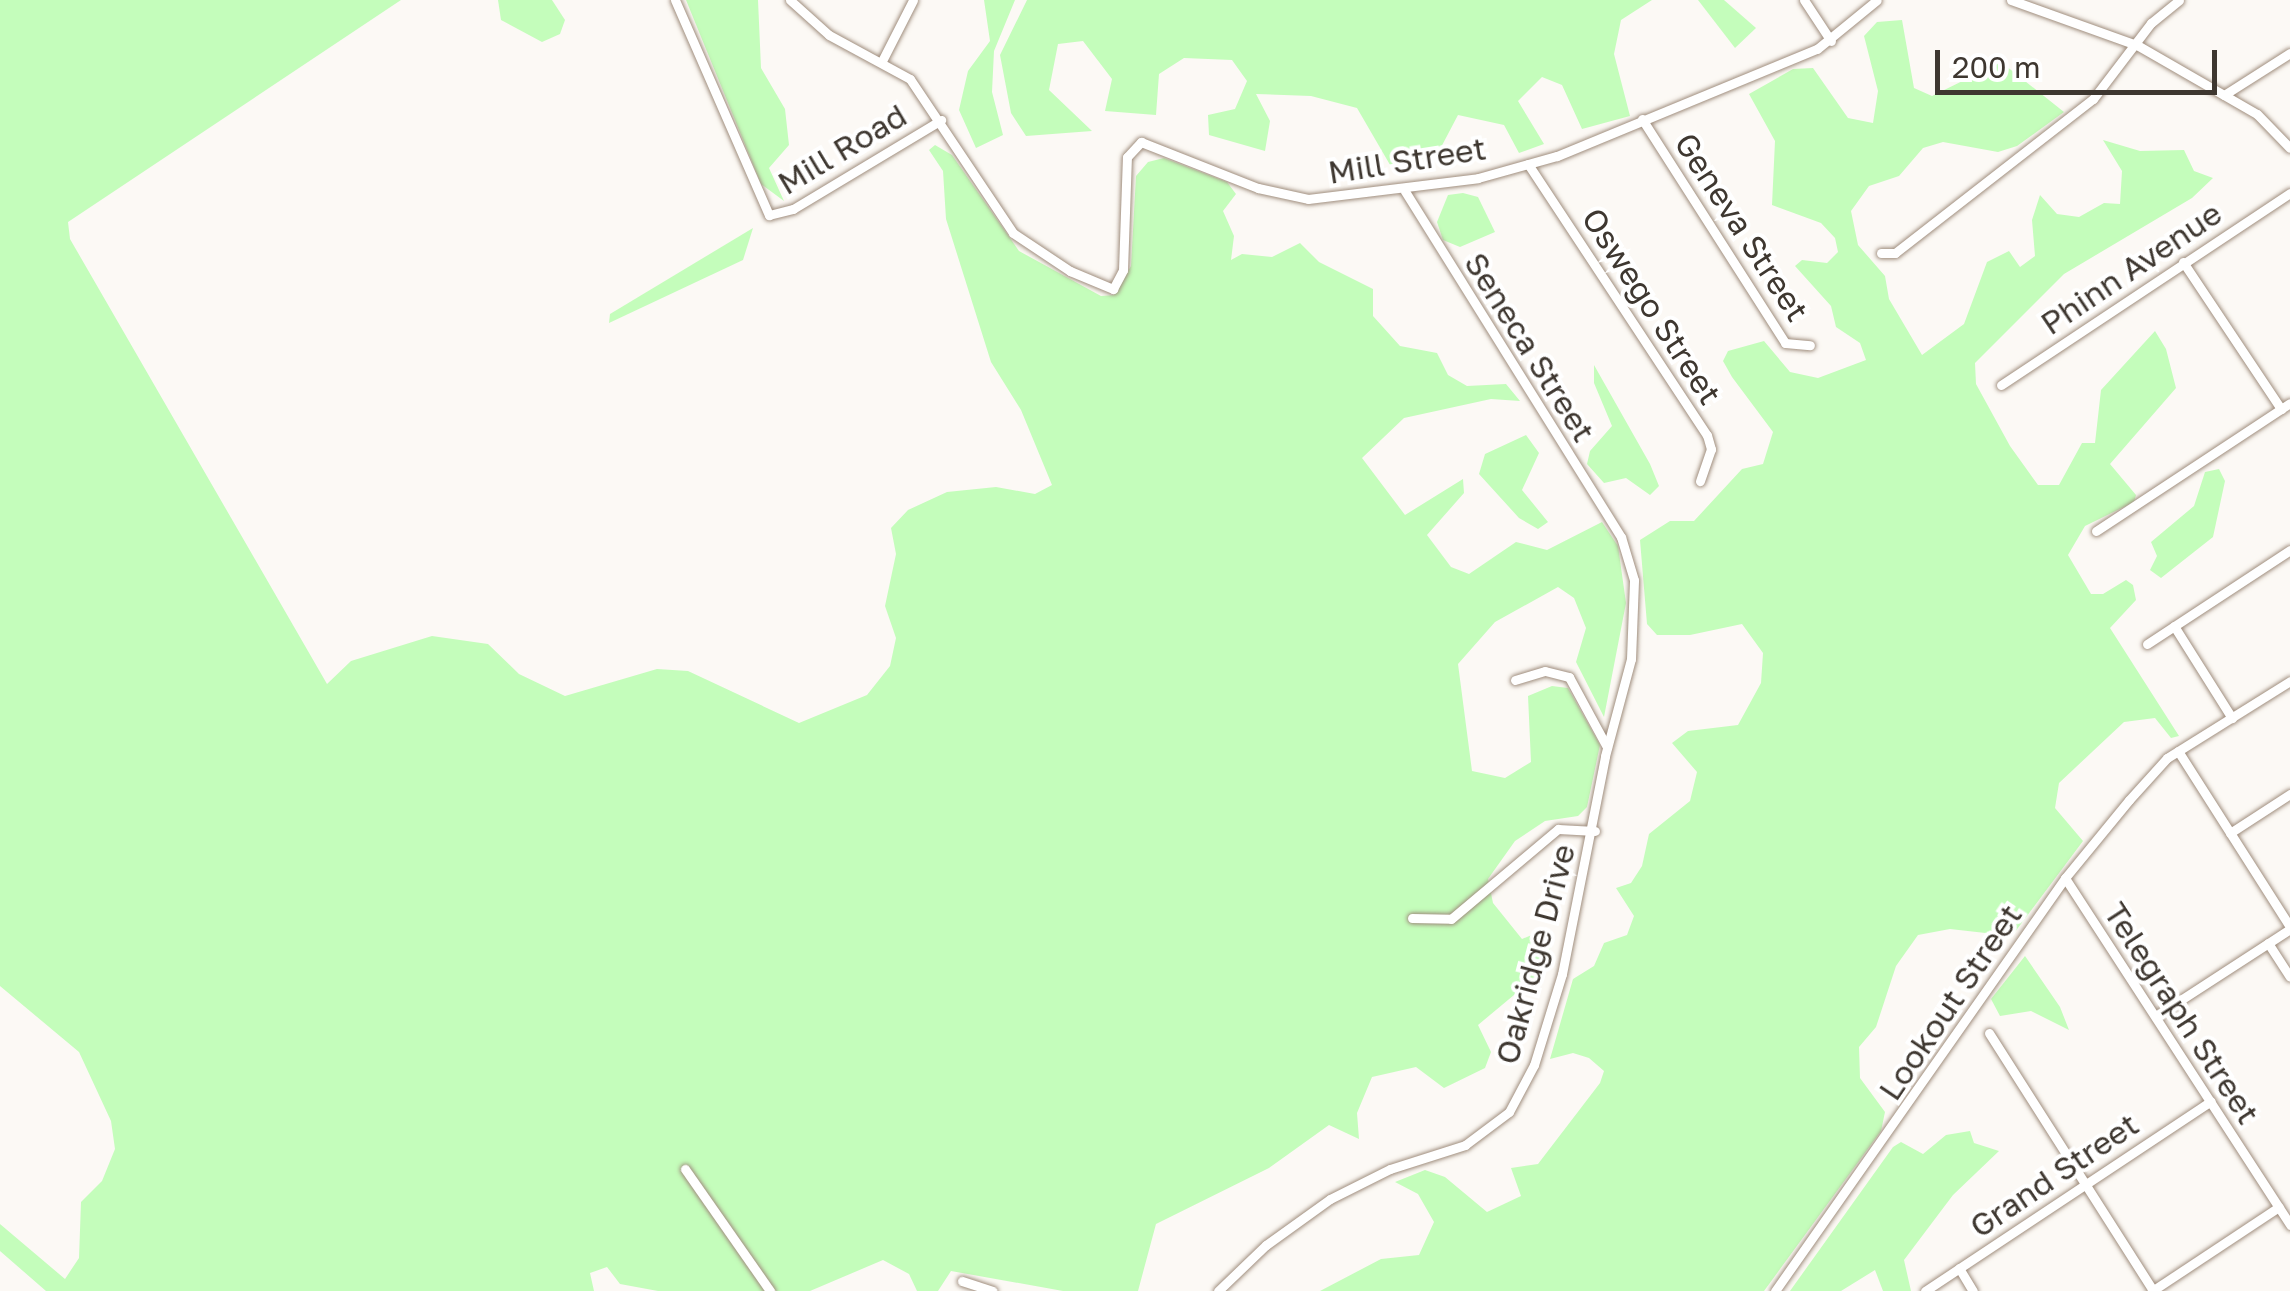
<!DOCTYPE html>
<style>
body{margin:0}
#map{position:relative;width:2290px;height:1291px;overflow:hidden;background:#fcf9f5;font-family:"Golos Text",sans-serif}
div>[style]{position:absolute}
.green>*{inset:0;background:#c4fdbb}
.roads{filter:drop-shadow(0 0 2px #a08e7e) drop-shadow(0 0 2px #a08e7e)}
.street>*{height:9px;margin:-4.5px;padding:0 4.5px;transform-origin:4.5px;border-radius:4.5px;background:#fff}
span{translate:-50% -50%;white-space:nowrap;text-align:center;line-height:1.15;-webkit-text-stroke:8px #fff;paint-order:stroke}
.street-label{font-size:32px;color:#3e3730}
.scale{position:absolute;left:1935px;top:50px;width:282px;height:45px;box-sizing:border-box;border:5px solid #3e3730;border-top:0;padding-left:12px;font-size:30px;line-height:35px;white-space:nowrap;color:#3e3730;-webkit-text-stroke:8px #fff;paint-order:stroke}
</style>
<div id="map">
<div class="green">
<i style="clip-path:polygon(0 0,401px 0,68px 222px,70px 239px,327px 684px,351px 661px,432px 636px,488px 644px,519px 674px,565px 696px,657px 669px,688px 671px,799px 723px,867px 695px,890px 666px,896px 638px,885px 606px,896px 554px,891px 528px,908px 510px,947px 492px,996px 487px,1035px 494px,1052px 485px,1021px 410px,991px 362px,946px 219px,943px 171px,929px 150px,935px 145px,952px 155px,1019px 251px,1101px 296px,1114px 295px,1131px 266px,1136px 176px,1148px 162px,1164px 158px,1227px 182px,1236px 194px,1223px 211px,1234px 236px,1231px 260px,1242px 254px,1272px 257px,1300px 243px,1319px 262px,1373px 289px,1373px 316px,1400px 346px,1437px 353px,1448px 375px,1467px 386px,1506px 384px,1520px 401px,1491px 399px,1404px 418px,1362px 458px,1405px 515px,1463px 479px,1464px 493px,1427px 535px,1451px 567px,1469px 574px,1516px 542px,1547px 550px,1602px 522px,1618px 546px,1626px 603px,1604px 717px,1576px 662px,1586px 628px,1574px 598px,1558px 587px,1495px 622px,1458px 664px,1472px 771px,1505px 778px,1531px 762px,1528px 696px,1552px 686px,1568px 688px,1600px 745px,1587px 807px,1578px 816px,1545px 821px,1515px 841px,1488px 879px,1493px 903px,1522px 939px,1546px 929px,1554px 935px,1544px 970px,1478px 1025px,1491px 1052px,1485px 1068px,1444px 1088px,1416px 1067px,1372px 1077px,1357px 1113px,1359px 1139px,1329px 1125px,1269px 1168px,1156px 1224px,1138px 1291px,1063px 1291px,951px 1271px,938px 1291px,917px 1291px,909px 1274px,883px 1260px,810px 1291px,658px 1291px,620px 1284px,607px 1267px,590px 1273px,594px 1291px,46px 1291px,0 1251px,0 1224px,65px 1279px,79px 1258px,81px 1202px,102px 1181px,115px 1149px,111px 1121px,79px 1052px,0 986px)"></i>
<i style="clip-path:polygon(498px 0,552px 0,565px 20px,560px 34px,542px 42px,501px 20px)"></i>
<i style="clip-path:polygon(686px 0,758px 0,761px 68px,785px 109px,789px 145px,769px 168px,784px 201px,761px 184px)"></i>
<i style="clip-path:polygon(984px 0,1015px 0,994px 51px,992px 92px,1003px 135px,976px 148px,959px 110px,968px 71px,990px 41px)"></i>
<i style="clip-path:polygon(1027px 0,1652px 0,1621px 20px,1614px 54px,1630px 116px,1582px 129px,1562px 85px,1542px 77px,1518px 101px,1544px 144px,1519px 153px,1504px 125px,1458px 115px,1438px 153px,1393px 170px,1357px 108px,1311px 96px,1256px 94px,1270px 121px,1265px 151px,1209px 135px,1208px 115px,1235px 109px,1247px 81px,1232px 60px,1184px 58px,1159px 74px,1156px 115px,1105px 111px,1112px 79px,1083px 41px,1058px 44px,1049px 90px,1092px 131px,1026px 136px,1011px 113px,1000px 55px)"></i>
<i style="clip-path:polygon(1698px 0,1724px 0,1756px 28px,1735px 48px)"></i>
<i style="clip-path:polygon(1902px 20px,1914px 88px,1932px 96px,2001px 62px,2064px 112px,2017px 146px,1998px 152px,1943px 142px,1923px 148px,1899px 176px,1869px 186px,1851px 211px,1858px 245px,1885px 276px,1889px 299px,1922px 355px,1964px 324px,1987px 262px,2009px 251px,2020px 267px,2035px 256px,2032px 220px,2040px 195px,2057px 214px,2079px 217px,2104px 203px,2120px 204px,2122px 171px,2103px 140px,2140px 151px,2184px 150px,2194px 171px,2213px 178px,2192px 198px,2064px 274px,1975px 363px,1976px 384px,2010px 446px,2038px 485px,2059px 485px,2082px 443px,2095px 443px,2101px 390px,2155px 331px,2166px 349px,2176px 388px,2110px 464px,2136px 495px,2134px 502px,2085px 526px,2068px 555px,2091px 594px,2103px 594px,2126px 580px,2133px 585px,2136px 600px,2110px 628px,2179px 736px,2171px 738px,2155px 718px,2124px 722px,2059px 783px,2055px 808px,2083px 841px,2012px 936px,1950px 929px,1918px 935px,1896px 966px,1876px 1027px,1859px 1047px,1860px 1078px,1885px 1112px,1881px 1131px,1764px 1291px,1320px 1291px,1381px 1259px,1419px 1255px,1434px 1222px,1418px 1194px,1395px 1182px,1425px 1170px,1445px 1177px,1487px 1212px,1521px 1196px,1511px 1168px,1538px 1164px,1600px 1083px,1604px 1071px,1589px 1058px,1573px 1053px,1550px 1059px,1573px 979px,1594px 966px,1604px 943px,1627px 935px,1634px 916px,1616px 888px,1631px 883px,1642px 866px,1649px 834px,1690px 801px,1697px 772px,1672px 743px,1688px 731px,1738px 725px,1761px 683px,1763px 653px,1742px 624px,1690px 635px,1657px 635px,1647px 624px,1640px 540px,1670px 521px,1694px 521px,1742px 469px,1763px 464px,1773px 432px,1732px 377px,1723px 361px,1728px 351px,1764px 341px,1790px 372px,1818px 378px,1866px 360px,1860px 343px,1836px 327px,1831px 306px,1795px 266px,1802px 260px,1827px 263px,1838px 252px,1835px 238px,1821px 223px,1772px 205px,1775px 141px,1749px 94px,1793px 69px,1813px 68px,1848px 118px,1873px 123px,1878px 91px,1864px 36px,1877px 22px)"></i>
<i style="clip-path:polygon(1463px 193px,1478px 197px,1495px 232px,1460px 247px,1443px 240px,1437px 222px,1448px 195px)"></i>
<i style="clip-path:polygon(753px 228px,743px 260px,609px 323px,610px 314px)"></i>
<i style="clip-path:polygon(1594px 365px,1650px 464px,1659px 486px,1650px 495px,1626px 478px,1604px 483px,1587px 464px,1590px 451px,1612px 426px,1594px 383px)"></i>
<i style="clip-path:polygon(1526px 435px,1539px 453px,1522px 490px,1548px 522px,1538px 529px,1519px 518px,1479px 474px,1485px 454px)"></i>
<i style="clip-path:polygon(2219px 469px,2225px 481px,2213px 537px,2161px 578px,2150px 570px,2157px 556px,2151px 542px,2194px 506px,2205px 472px)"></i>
<i style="clip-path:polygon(2025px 956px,2060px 1007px,2069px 1030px,2031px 1011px,2000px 1016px,1991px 999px)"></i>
<i style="clip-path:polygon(1970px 1131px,1974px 1143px,1999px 1151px,1953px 1195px,1904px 1260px,1911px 1291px,1883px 1291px,1875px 1270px,1841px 1291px,1790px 1291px,1893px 1147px,1901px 1142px,1923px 1154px,1946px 1135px)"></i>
</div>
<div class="roads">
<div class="street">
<i style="left:675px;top:0;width:235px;rotate:66.4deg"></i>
<i style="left:769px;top:215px;width:25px;rotate:-14deg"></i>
<i style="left:793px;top:209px;width:173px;rotate:-31deg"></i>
<i style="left:790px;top:0;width:52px;rotate:41.9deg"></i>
<i style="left:829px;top:35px;width:92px;rotate:28.5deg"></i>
<i style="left:910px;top:79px;width:185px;rotate:56.2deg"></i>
<i style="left:1013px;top:233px;width:69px;rotate:33.7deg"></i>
<i style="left:1070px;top:271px;width:47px;rotate:22.7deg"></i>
<i style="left:1113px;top:289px;width:21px;rotate:-62deg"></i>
<i style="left:1123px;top:270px;width:113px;rotate:-88deg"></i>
<i style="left:1127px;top:157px;width:21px;rotate:-47deg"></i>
<i style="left:1141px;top:142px;width:126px;rotate:21.5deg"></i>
<i style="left:1258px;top:188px;width:51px;rotate:12.4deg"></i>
<i style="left:1308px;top:199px;width:171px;rotate:-7deg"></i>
<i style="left:1478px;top:178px;width:82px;rotate:-15.6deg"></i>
<i style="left:1557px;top:156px;width:281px;rotate:-22.4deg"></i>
<i style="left:1817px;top:49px;width:77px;rotate:-39.2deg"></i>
<i style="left:1804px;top:0;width:49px;rotate:56.6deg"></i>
<i style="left:2011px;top:0;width:134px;rotate:19.7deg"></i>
<i style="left:2137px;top:45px;width:138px;rotate:29.9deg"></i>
<i style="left:2257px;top:114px;width:47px;rotate:45.9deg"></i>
<i style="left:883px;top:59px;width:66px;rotate:-63deg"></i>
<i style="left:2224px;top:95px;width:78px;rotate:-32.5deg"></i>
<i style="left:1642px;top:119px;width:266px;rotate:57.4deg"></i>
<i style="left:1785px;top:343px;width:25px;rotate:5deg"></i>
<i style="left:1528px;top:164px;width:325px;rotate:56.6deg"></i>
<i style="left:1707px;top:435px;width:15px;rotate:74deg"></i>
<i style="left:1711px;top:449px;width:34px;rotate:109deg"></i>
<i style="left:1881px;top:253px;width:14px"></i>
<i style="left:1895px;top:253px;width:251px;rotate:-37.9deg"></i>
<i style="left:2093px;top:99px;width:96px;rotate:-52.7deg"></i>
<i style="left:2151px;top:23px;width:36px;rotate:-39deg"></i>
<i style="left:2183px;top:262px;width:177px;rotate:56.3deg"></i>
<i style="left:2001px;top:385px;width:347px;rotate:-33.6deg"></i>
<i style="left:2096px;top:531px;width:232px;rotate:-33.4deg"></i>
<i style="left:2174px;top:626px;width:109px;rotate:57.8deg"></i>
<i style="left:2147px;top:644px;width:171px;rotate:-33.3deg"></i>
<i style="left:1515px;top:680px;width:31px;rotate:-17deg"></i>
<i style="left:1545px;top:671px;width:25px;rotate:14deg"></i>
<i style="left:1569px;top:677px;width:80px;rotate:61.5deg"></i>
<i style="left:2178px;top:751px;width:209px;rotate:57.5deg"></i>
<i style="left:2230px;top:833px;width:72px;rotate:-33deg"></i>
<i style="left:2065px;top:878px;width:414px;rotate:57deg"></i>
<i style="left:1412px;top:918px;width:39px;rotate:1deg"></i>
<i style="left:1451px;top:919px;width:140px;rotate:-40.1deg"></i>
<i style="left:1558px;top:829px;width:37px;rotate:3deg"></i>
<i style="left:2268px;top:943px;width:40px;rotate:57.1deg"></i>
<i style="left:2156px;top:1016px;width:160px;rotate:-33deg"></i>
<i style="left:1989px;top:1033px;width:305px;rotate:57.5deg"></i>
<i style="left:685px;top:1169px;width:149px;rotate:55.1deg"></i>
<i style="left:1959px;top:1268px;width:27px;rotate:59deg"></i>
<i style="left:962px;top:1281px;width:32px;rotate:18deg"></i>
<i style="left:1218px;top:1291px;width:66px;rotate:-43.8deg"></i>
<i style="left:1266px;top:1245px;width:79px;rotate:-35.7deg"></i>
<i style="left:1330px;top:1199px;width:67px;rotate:-26.6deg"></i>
<i style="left:1390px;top:1169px;width:79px;rotate:-17.7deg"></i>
<i style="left:1465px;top:1145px;width:55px;rotate:-36.9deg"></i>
<i style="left:1509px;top:1112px;width:53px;rotate:-62deg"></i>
<i style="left:1534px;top:1065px;width:95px;rotate:-72.9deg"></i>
<i style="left:1562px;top:974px;width:222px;rotate:-78.8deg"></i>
<i style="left:1605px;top:756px;width:100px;rotate:-75deg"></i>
<i style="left:1631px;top:659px;width:79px;rotate:-87.8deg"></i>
<i style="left:1634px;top:580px;width:45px;rotate:-106.8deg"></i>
<i style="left:1621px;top:537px;width:408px;rotate:-122deg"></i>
<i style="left:1775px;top:1291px;width:505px;rotate:-54.92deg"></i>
<i style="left:2065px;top:878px;width:101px;rotate:-50.6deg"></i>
<i style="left:2129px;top:800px;width:57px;rotate:-47.9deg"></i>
<i style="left:2167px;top:758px;width:145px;rotate:-32deg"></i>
<i style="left:1925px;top:1291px;width:343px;rotate:-33.6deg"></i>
<i style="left:2152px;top:1291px;width:152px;rotate:-33.5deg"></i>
</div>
</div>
<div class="street-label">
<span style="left:842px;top:149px;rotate:-31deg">Mill Road</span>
<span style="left:1407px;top:160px;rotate:-9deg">Mill Street</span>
<span style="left:1742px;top:227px;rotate:57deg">Geneva Street</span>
<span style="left:2131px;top:268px;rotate:-34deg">Phinn Avenue</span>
<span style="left:1652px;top:306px;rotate:57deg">Oswego Street</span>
<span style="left:1530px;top:347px;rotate:58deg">Seneca Street</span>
<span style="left:1535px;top:954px;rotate:-75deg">Oakridge Drive</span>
<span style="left:1950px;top:1002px;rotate:-56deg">Lookout Street</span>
<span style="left:2182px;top:1013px;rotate:57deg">Telegraph Street</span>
<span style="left:2054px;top:1175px;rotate:-34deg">Grand Street</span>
</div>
<div class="scale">200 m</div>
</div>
